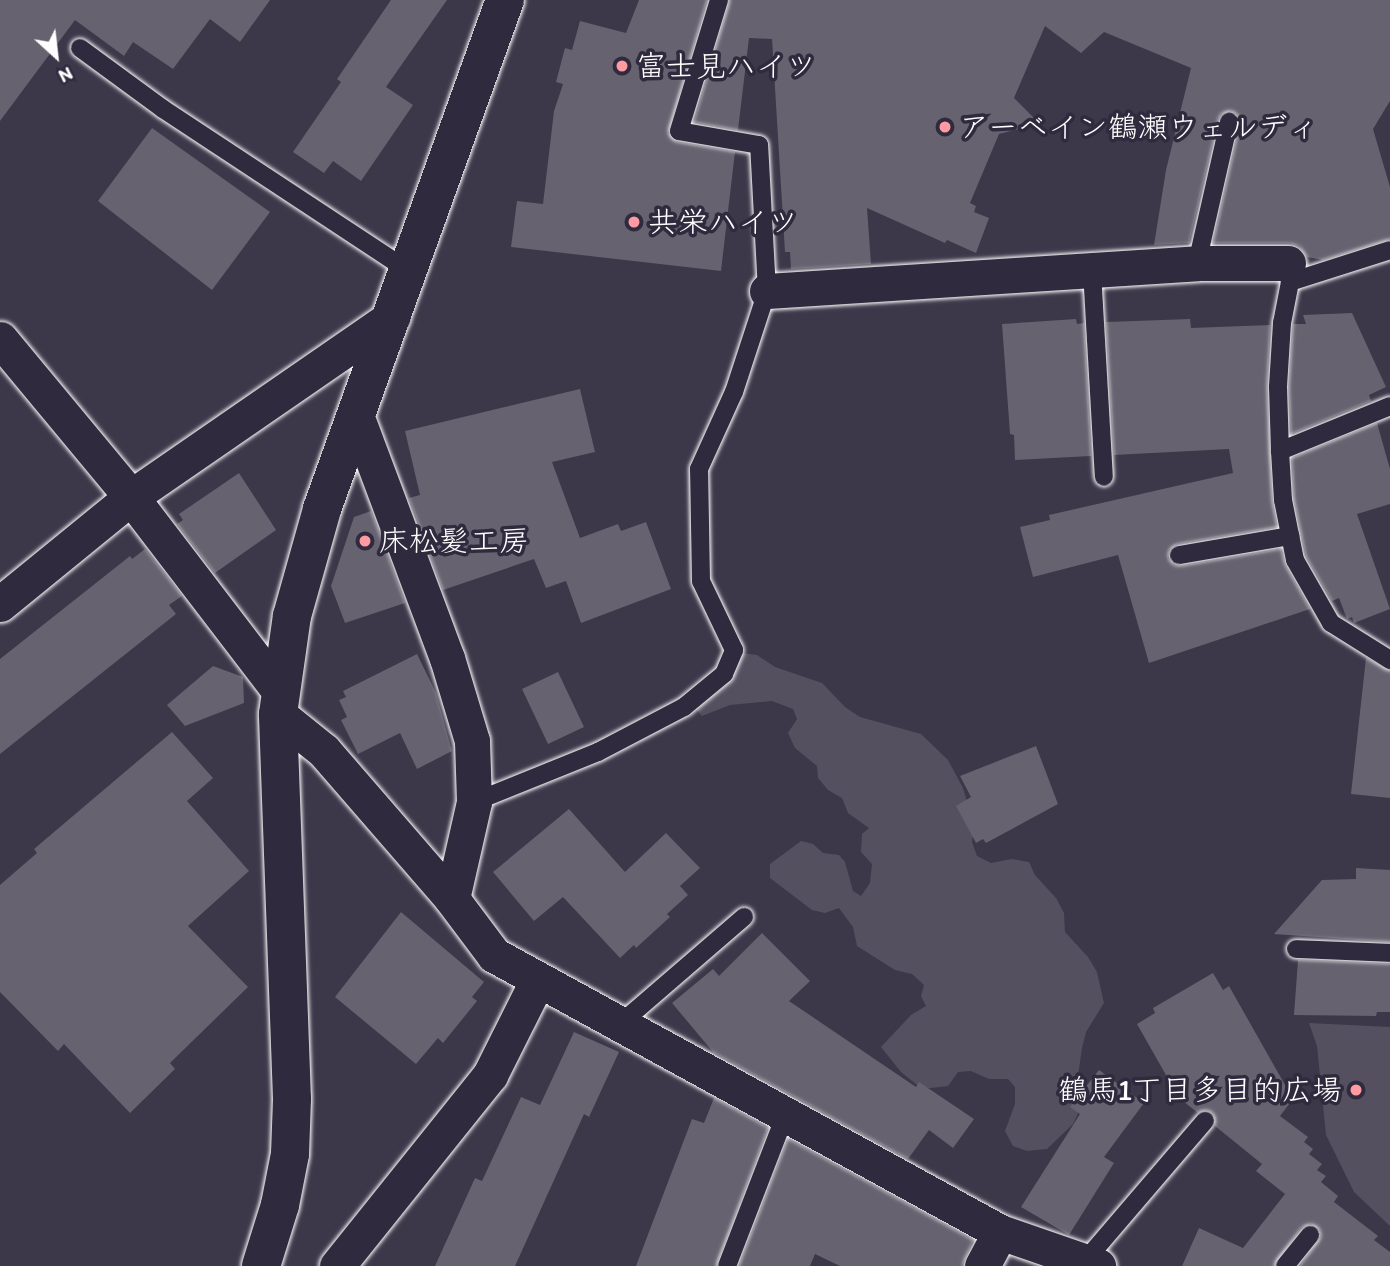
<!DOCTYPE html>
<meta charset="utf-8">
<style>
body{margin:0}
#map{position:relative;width:1390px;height:1266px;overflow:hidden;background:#3c3749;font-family:Itim,"Klee One",sans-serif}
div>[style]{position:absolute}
.green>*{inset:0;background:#555060}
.building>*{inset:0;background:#666270}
.roads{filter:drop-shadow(0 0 2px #fff) drop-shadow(0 0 2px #fff)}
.service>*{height:18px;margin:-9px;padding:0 9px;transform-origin:9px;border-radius:9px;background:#2f2a3d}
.minor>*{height:35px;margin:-17.5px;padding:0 17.5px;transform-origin:17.5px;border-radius:17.5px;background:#2f2a3d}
.tertiary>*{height:38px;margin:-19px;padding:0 19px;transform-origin:19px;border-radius:19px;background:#2f2a3d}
.dots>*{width:19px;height:19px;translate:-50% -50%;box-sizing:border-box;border:4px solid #2f2a3d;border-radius:50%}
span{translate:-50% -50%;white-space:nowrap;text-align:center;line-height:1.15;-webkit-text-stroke:7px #2f2a3d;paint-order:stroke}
.poi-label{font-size:30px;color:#fff}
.left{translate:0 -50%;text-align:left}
.right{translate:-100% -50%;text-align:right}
.north{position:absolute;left:21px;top:21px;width:70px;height:70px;-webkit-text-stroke:5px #2f2a3d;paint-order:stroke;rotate:153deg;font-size:19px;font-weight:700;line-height:28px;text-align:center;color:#fff}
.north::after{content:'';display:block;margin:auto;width:24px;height:32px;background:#fff;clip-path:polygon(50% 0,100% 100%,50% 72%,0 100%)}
</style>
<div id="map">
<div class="green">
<i style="clip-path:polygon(742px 653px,757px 655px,775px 667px,822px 683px,845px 707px,860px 717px,921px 734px,948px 760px,963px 788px,974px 826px,972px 842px,977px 856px,991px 863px,1012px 859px,1029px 862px,1035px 875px,1056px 898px,1064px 913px,1065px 932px,1088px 957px,1097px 972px,1104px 1003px,1086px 1032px,1082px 1048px,1076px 1090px,1082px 1105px,1073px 1124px,1047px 1149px,1027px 1151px,1013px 1146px,1005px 1131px,1015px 1104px,1015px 1087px,1008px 1079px,989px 1079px,971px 1071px,958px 1072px,948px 1086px,922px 1089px,901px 1072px,881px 1047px,911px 1015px,926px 1006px,921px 996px,924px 985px,912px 974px,895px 970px,857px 946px,853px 927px,839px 908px,825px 913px,812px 910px,770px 878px,770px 864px,801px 841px,813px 844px,823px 853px,839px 855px,845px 862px,853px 891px,861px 896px,870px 883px,872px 864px,861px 852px,862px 834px,869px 828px,848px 813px,842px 798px,828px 790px,818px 778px,817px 766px,795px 748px,788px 733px,797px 719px,793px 709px,772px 701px,730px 705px,702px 716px,695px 708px,732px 676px)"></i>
<i style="clip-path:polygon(1309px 1023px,1390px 1027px,1390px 1226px,1354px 1192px,1326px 1135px,1317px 1046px)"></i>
</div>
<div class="building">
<i style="clip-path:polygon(0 0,270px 0,240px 42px,210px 19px,173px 69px,133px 42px,124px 56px,75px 20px,0 121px)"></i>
<i style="clip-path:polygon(391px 0,447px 0,386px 87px,413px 105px,361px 181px,333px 161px,324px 173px,293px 152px,341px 82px,337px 79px)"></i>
<i style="clip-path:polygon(639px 0,707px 0,668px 133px,677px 142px,735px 152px,721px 271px,511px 247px,517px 201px,543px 204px,554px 111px,563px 84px,556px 82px,565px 48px,572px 50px,580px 21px,626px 33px)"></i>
<i style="clip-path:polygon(730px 0,1390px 0,1390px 101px,1373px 129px,1390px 187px,1390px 239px,1323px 260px,1307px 257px,1299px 246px,1289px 243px,1213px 243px,1240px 125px,1237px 114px,1231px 111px,1221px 114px,1218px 119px,1189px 243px,1154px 245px,1166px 170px,1191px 68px,1104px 32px,1081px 53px,1045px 26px,1014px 98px,1040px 124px,999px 134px,970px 203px,976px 206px,974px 212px,989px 218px,976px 253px,947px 240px,945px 243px,867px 208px,871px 264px,791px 269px,790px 252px,785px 252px,772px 39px,749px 38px,738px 130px,694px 122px)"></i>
<i style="clip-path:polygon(152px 128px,270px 212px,212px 290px,98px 201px)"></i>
<i style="clip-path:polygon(1352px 313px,1386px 387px,1369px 395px,1371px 401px,1291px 434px,1289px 387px,1293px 324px,1306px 324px,1303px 315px)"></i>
<i style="clip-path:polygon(1076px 319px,1077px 324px,1084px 323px,1091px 456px,1015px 460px,1014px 435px,1010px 434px,1002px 324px)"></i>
<i style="clip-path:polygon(1190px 319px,1191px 328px,1270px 325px,1267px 387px,1272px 501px,1277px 527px,1177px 544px,1169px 550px,1168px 558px,1174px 565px,1181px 566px,1281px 549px,1285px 565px,1310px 609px,1149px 663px,1118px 555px,1033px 577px,1020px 527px,1050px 520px,1049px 515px,1233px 473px,1229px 449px,1114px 455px,1106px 322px)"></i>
<i style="clip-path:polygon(580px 389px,595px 452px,552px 462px,580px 538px,618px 524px,621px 531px,646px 522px,671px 589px,581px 623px,566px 581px,546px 588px,534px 559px,443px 590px,409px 498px,420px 495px,405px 431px)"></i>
<i style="clip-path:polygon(1377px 423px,1390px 469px,1390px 504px,1357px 514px,1390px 609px,1354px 623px,1352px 617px,1347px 619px,1339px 598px,1332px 601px,1306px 556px,1294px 499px,1292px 458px)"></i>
<i style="clip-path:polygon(239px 473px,276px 530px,215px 573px,177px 524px,183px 520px,179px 514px)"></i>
<i style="clip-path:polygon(371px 511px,405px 603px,345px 623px,331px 586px,354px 517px)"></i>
<i style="clip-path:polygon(145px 549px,182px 596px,169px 605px,176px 614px,0 754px,0 659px,130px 556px,132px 559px)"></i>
<i style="clip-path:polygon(417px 654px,436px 693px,452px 751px,417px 769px,400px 733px,358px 754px,341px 720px,347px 717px,339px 700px,346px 697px,343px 691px)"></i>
<i style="clip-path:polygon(1366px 658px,1390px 671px,1390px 798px,1351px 794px)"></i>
<i style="clip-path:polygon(213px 666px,243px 677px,244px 703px,185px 726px,167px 705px)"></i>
<i style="clip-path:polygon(558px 672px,584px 727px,548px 744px,522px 689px)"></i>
<i style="clip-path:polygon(172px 732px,213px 778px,187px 801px,249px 871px,188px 926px,248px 987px,170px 1063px,175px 1069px,130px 1113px,64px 1044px,58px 1051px,0 992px,0 885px,37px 853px,34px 849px)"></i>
<i style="clip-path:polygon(1036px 746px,1058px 804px,986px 843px,983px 839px,976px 843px,956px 806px,971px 797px,960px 776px)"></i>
<i style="clip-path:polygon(569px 809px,625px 872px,666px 833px,700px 868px,680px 886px,688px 895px,667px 914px,670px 917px,636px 948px,634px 945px,620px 958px,563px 897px,534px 921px,493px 872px)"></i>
<i style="clip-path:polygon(1356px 868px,1390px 870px,1390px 942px,1274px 934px,1322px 880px,1356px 879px)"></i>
<i style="clip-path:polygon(401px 912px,484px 982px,472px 997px,477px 1001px,443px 1043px,438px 1038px,416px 1064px,335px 997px)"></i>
<i style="clip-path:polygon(762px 933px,810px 981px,789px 1001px,916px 1087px,919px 1082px,974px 1119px,953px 1148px,929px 1130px,908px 1159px,713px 1052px,672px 1003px,713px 969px,719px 976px)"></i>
<i style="clip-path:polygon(1298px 960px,1390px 964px,1390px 1012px,1377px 1012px,1376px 1016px,1294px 1015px)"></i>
<i style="clip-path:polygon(1213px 973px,1223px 990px,1229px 986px,1293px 1099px,1280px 1116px,1308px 1137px,1304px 1142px,1313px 1149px,1309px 1154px,1322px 1164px,1317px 1170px,1326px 1176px,1321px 1182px,1338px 1196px,1334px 1202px,1378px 1236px,1374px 1240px,1390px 1252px,1390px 1266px,1300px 1266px,1321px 1237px,1320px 1230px,1311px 1224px,1301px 1228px,1274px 1266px,1182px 1266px,1199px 1228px,1243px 1248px,1285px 1194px,1256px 1171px,1262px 1164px,1215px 1126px,1213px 1113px,1206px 1110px,1198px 1113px,1179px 1098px,1137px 1024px,1155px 1013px,1153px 1008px)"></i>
<i style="clip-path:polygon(574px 1032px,619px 1052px,589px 1117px,584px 1114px,515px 1266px,435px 1266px,475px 1178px,482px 1181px,521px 1097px,540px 1105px)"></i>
<i style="clip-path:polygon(1099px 1070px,1144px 1103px,1104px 1157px,1114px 1163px,1069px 1235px,1021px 1207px,1080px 1114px,1070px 1107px)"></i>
<i style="clip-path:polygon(714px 1098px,768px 1128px,716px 1266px,636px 1266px,692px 1119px,704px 1123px)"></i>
<i style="clip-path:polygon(788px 1139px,973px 1240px,962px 1266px,840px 1266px,815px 1254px,810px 1266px,739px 1266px)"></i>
</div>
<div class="roads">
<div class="service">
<i style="left:80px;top:48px;width:103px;rotate:36.3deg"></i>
<i style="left:163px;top:109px;width:295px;rotate:33.4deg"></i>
<i style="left:1197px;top:263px;width:145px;rotate:-77.2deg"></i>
<i style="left:1288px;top:263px;width:19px;rotate:84deg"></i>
<i style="left:1290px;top:282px;width:42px;rotate:101deg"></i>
<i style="left:1282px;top:323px;width:64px;rotate:93.6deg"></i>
<i style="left:1278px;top:387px;width:64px;rotate:88.2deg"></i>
<i style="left:1280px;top:451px;width:49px;rotate:86.5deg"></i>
<i style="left:1283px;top:500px;width:61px;rotate:78.7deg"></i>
<i style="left:1295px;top:560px;width:73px;rotate:60.3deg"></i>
<i style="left:1331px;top:623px;width:70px;rotate:32.1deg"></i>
<i style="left:1092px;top:271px;width:206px;rotate:86.7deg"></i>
<i style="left:1290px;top:282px;width:105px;rotate:-17.7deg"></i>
<i style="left:1280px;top:451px;width:119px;rotate:-22.2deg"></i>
<i style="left:1179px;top:555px;width:113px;rotate:-9.7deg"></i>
<i style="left:474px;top:802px;width:134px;rotate:-22deg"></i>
<i style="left:598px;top:752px;width:97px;rotate:-27.6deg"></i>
<i style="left:684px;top:707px;width:52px;rotate:-39.5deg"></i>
<i style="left:724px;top:674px;width:26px;rotate:-67deg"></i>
<i style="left:734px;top:650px;width:76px;rotate:-115.6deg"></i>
<i style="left:701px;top:581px;width:112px;rotate:-91deg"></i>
<i style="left:699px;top:469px;width:85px;rotate:-65.6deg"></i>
<i style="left:734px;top:392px;width:106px;rotate:-71.9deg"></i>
<i style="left:767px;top:291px;width:146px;rotate:-93.1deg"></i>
<i style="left:759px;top:145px;width:81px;rotate:-170.1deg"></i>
<i style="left:679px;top:131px;width:137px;rotate:-73deg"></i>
<i style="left:1296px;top:949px;width:94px;rotate:2.4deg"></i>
<i style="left:620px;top:1024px;width:164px;rotate:-40.8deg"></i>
<i style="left:1084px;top:1262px;width:186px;rotate:-49.4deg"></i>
<i style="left:727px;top:1266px;width:161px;rotate:-68.9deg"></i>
<i style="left:1285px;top:1266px;width:40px;rotate:-51deg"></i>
</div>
<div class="minor">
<i style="left:767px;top:291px;width:431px;rotate:-3.7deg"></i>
<i style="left:1197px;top:263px;width:91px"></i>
<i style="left:0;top:339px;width:205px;rotate:50.3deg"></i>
<i style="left:131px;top:497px;width:245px;rotate:52.6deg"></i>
<i style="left:356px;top:415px;width:259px;rotate:69.5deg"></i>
<i style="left:447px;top:658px;width:87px;rotate:73.2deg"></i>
<i style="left:472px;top:741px;width:61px;rotate:88.1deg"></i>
<i style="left:474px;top:802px;width:99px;rotate:102.8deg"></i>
<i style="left:0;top:604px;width:169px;rotate:-39.2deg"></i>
<i style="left:131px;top:497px;width:318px;rotate:-34.6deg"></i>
<i style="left:278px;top:714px;width:59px;rotate:38.8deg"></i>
<i style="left:324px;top:751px;width:196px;rotate:49.1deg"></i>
<i style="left:452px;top:899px;width:70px;rotate:53.1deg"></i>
<i style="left:494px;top:955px;width:577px;rotate:28.7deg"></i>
<i style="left:1000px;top:1232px;width:104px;rotate:19.1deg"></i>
<i style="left:337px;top:1266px;width:245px;rotate:-51.3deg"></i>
<i style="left:490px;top:1075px;width:105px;rotate:-63.4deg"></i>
<i style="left:982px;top:1266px;width:38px;rotate:-62deg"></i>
</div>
<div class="tertiary">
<i style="left:261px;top:1266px;width:64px;rotate:-72.7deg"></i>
<i style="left:280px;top:1205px;width:52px;rotate:-78.9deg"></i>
<i style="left:290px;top:1154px;width:55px;rotate:-87.9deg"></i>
<i style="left:292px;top:1099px;width:385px;rotate:-92.1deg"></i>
<i style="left:278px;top:714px;width:99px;rotate:-81.9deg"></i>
<i style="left:292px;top:616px;width:111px;rotate:-74.3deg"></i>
<i style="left:322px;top:509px;width:541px;rotate:-70.23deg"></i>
</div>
</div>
<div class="dots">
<i style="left:622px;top:66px;background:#ff9aa2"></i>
<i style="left:945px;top:127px;background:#ff9aa2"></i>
<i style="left:634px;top:222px;background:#ff9aa2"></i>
<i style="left:365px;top:541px;background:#ff9aa2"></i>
<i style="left:1356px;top:1090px;background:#ff9aa2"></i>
</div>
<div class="poi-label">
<span class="left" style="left:636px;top:66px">富士見ハイツ</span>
<span class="left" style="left:959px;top:127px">アーベイン鶴瀬ウェルディ</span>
<span class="left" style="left:648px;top:222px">共栄ハイツ</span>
<span class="left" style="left:379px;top:541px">床松髪工房</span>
<span class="right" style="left:1342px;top:1090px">鶴馬1丁目多目的広場</span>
</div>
<div class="north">N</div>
</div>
